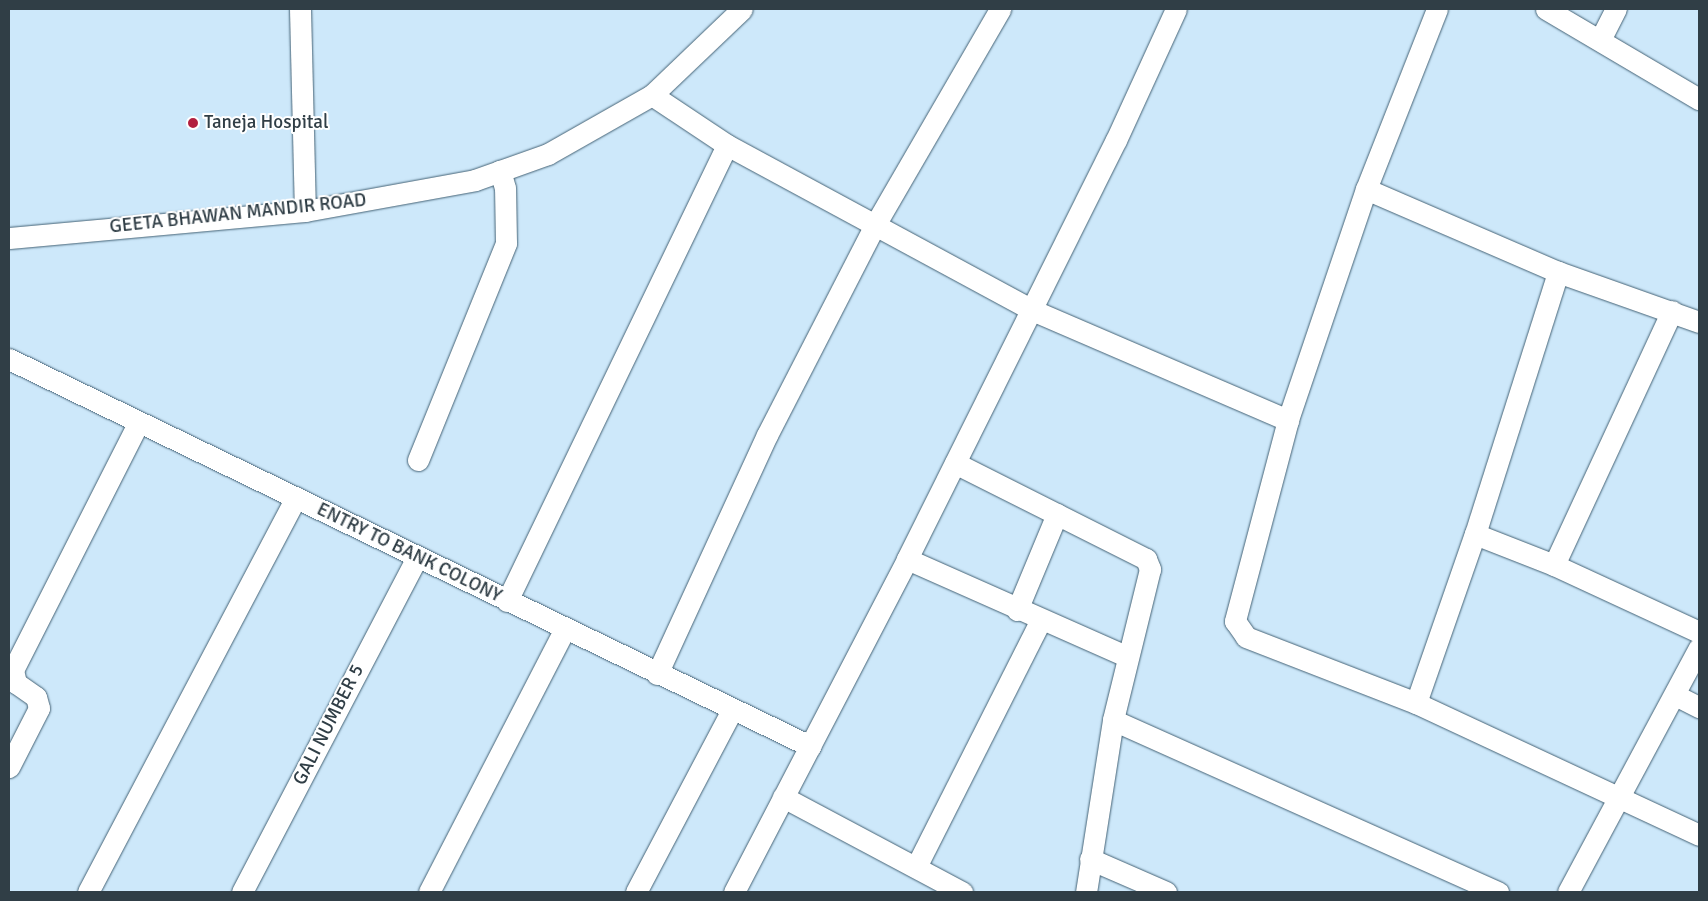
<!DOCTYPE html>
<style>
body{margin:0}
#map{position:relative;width:1708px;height:901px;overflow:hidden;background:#cde8fa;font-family:Signika,sans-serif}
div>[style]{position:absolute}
.roads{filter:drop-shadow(0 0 1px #446275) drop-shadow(0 0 1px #446275)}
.street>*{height:21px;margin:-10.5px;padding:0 10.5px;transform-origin:10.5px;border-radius:10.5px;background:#fff}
.dots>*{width:14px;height:14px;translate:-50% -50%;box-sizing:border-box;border:2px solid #fff;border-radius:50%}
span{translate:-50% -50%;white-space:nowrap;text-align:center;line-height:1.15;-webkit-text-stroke:4px #fff;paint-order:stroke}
.poi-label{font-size:19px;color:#303e46}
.left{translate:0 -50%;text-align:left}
.street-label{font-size:19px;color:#303e46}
.frame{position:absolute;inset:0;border:10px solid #303e46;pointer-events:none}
</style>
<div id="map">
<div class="roads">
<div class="street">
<i style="left:300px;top:9px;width:202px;rotate:88.6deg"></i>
<i style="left:1437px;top:9px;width:193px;rotate:111.5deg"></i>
<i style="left:1366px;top:189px;width:244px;rotate:108.7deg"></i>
<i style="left:1288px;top:420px;width:208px;rotate:104.8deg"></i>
<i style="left:1235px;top:621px;width:19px;rotate:55deg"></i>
<i style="left:1246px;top:637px;width:182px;rotate:21.2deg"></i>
<i style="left:1416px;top:703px;width:312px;rotate:25deg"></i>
<i style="left:1546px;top:9px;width:178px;rotate:30.5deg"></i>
<i style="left:1600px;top:40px;width:35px;rotate:-63deg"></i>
<i style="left:652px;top:95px;width:90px;rotate:33.7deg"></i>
<i style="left:727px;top:145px;width:347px;rotate:28.4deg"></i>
<i style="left:1032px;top:310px;width:279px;rotate:23.3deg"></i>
<i style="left:1366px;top:189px;width:209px;rotate:23.4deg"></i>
<i style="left:1558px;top:272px;width:150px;rotate:19.5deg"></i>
<i style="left:9px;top:238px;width:297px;rotate:-5.2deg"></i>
<i style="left:305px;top:211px;width:173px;rotate:-10.3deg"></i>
<i style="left:475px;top:180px;width:77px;rotate:-19.6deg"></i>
<i style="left:548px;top:154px;width:120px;rotate:-29.6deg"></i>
<i style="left:652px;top:95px;width:124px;rotate:-43.7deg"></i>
<i style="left:9px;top:359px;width:890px;rotate:25.79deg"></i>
<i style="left:418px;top:460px;width:234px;rotate:-67.9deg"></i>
<i style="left:506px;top:243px;width:55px;rotate:-91deg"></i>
<i style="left:505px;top:188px;width:18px;rotate:-106deg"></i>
<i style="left:955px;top:463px;width:214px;rotate:26.7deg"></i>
<i style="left:1146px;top:559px;width:11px;rotate:68deg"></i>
<i style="left:1150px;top:569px;width:155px;rotate:103.8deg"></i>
<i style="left:1113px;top:720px;width:174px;rotate:98.9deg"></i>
<i style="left:1475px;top:534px;width:85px;rotate:21.4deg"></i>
<i style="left:1554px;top:565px;width:160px;rotate:24.8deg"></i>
<i style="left:907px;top:559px;width:240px;rotate:23.9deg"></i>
<i style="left:1554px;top:565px;width:280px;rotate:-65.1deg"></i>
<i style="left:507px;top:601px;width:506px;rotate:-64.24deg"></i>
<i style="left:1017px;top:610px;width:104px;rotate:-67.4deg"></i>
<i style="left:657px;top:674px;width:263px;rotate:-65.3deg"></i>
<i style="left:767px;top:435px;width:236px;rotate:-62.8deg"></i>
<i style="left:875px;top:225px;width:250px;rotate:-59.9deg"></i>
<i style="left:1675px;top:695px;width:27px;rotate:27deg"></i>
<i style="left:1416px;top:703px;width:179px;rotate:-70.8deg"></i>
<i style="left:1475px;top:534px;width:275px;rotate:-72.4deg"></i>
<i style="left:1113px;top:720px;width:422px;rotate:24.1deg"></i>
<i style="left:9px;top:767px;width:66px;rotate:-63deg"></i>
<i style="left:39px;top:708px;width:11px;rotate:-105deg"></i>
<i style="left:36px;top:697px;width:24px;rotate:-145deg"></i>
<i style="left:16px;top:683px;width:13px;rotate:-103deg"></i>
<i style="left:13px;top:670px;width:278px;rotate:-63.1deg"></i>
<i style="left:783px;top:797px;width:203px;rotate:28deg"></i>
<i style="left:1090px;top:859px;width:83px;rotate:23.5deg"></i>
<i style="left:916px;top:867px;width:275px;rotate:-63.2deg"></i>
<i style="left:88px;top:892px;width:446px;rotate:-62.2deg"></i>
<i style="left:242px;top:892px;width:378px;rotate:-62.4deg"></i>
<i style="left:429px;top:892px;width:296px;rotate:-62.7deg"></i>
<i style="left:636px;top:892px;width:206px;rotate:-62.2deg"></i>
<i style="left:734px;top:892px;width:375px;rotate:-62.5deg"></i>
<i style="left:907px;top:559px;width:468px;rotate:-63.5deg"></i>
<i style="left:1116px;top:140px;width:144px;rotate:-65.4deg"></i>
<i style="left:1568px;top:892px;width:277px;rotate:-61.8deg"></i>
</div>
</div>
<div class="dots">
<i style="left:193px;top:123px;background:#b21f3f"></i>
</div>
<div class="poi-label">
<span class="left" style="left:204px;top:123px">Taneja Hospital</span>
</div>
<div class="street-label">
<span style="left:238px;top:214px;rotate:-6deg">GEETA BHAWAN MANDIR ROAD</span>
<span style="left:409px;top:553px;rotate:26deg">ENTRY TO BANK COLONY</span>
<span style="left:329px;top:725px;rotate:-63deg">GALI NUMBER 5</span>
</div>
<div class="frame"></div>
</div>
